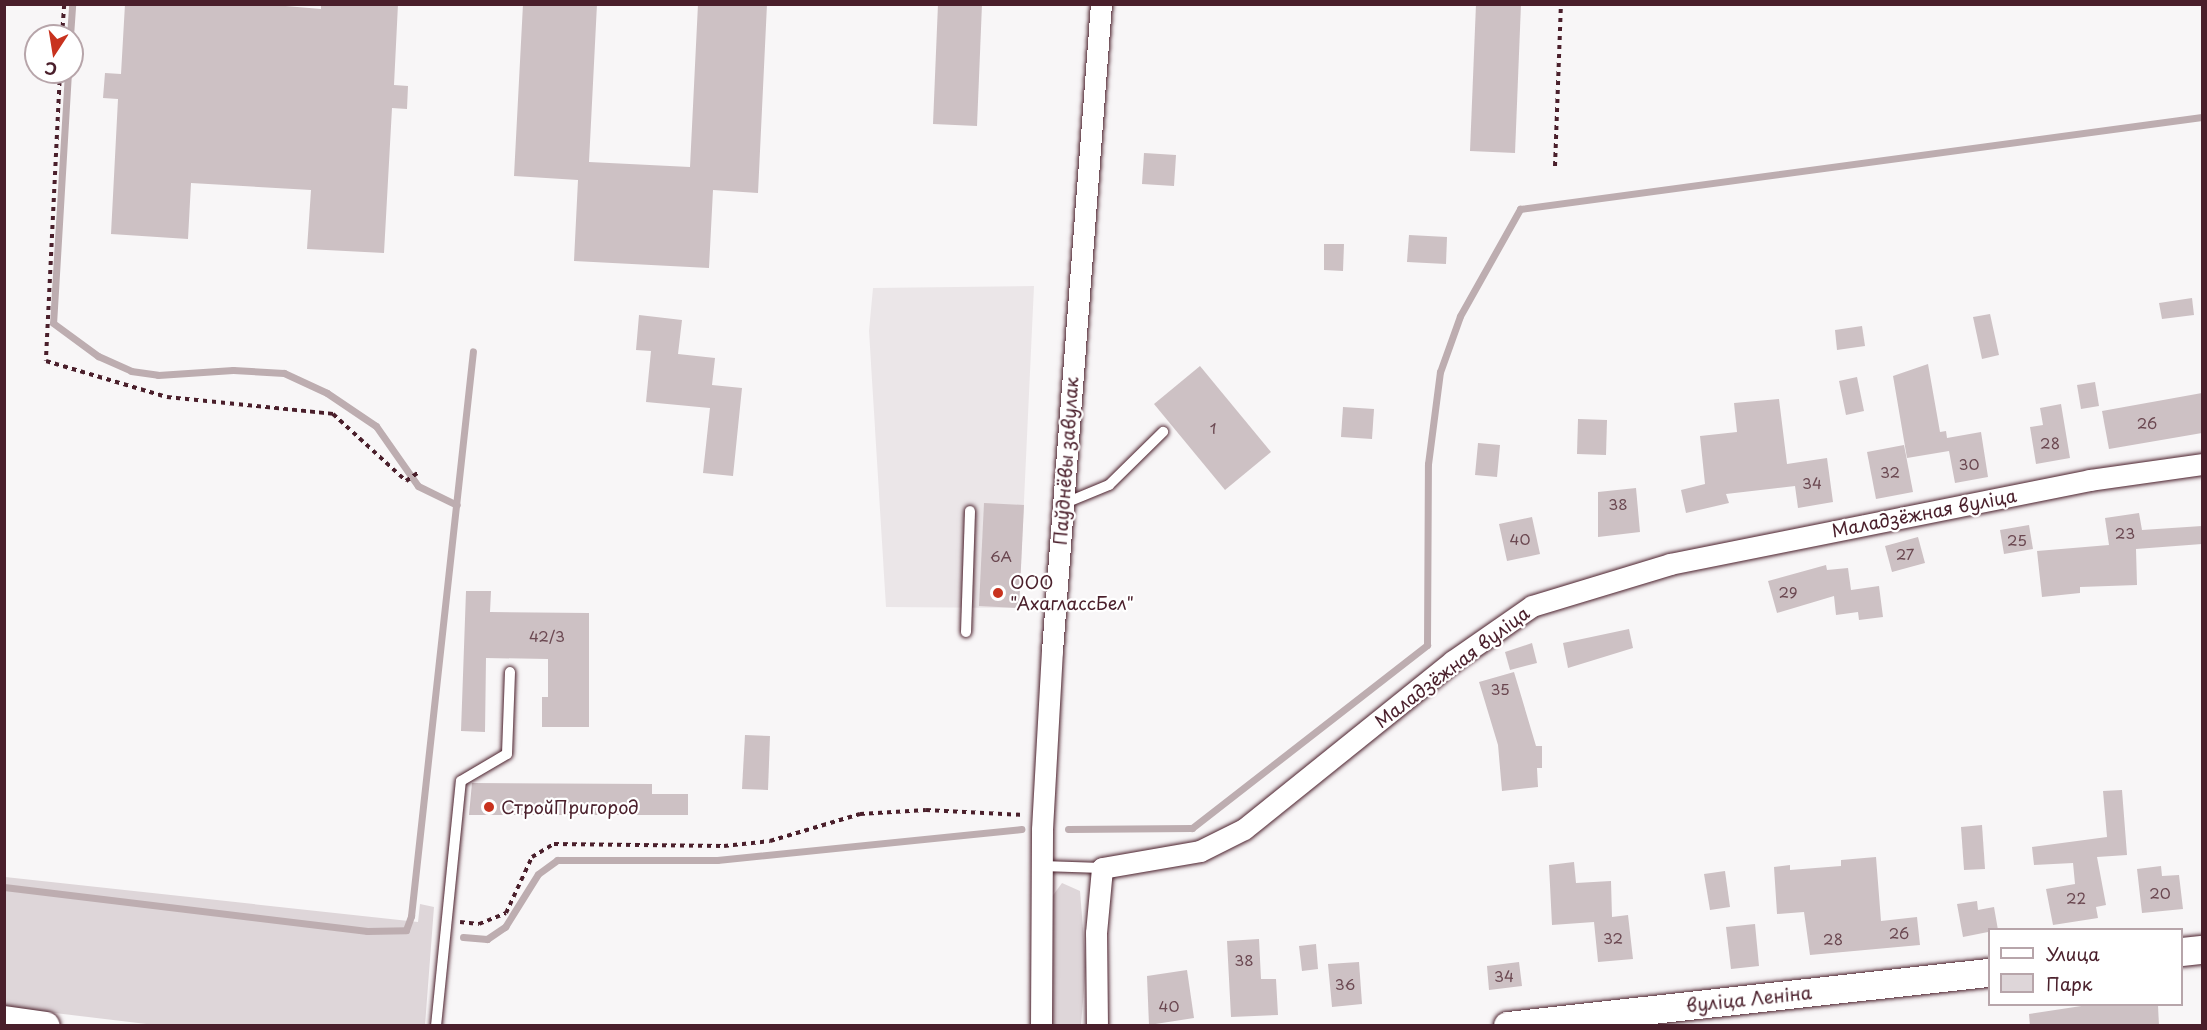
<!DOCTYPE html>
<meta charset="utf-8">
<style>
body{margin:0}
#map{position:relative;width:2207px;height:1030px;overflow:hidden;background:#f8f6f7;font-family:"Playpen Sans",sans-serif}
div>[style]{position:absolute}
.built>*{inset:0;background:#ebe6e8}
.green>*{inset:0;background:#ded6d9}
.stream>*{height:7px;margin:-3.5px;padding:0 3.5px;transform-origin:3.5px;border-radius:3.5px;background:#bdadb0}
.building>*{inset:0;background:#cdc1c4}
.path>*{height:4px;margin-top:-2px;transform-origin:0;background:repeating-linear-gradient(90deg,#4a1f2b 0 4.5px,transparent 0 9px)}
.roads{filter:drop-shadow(0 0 2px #4a1f2b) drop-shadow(0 0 2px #4a1f2b)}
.lane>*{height:10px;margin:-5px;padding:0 5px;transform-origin:5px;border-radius:5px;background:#fff}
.street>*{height:21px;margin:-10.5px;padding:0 10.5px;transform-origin:10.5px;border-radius:10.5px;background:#fff}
.secondary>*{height:28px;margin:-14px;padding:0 14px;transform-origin:14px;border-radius:14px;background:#fff}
.dots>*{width:16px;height:16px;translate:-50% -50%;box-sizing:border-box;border:3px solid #fff;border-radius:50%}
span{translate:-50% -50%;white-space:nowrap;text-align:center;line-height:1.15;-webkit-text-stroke:4.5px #fff;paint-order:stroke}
.number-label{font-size:15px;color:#6b4851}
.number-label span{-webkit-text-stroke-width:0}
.street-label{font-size:18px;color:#4a1f2b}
.poi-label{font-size:18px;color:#4a1f2b}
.left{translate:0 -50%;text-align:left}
.frame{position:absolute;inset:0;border:6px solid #4a1f2b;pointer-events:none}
.legend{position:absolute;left:1988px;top:928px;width:195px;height:78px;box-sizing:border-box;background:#fff;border:2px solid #b7a5aa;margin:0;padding:8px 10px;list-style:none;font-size:18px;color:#4a1f2b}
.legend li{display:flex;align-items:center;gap:12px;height:30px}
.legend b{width:30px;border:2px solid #b7a5aa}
.north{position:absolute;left:24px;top:24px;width:60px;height:60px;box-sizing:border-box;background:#fff;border:2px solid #b7a5aa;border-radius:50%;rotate:192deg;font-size:16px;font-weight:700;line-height:24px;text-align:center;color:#4a1f2b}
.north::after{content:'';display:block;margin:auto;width:21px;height:27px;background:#c8321e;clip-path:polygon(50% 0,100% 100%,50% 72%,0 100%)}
</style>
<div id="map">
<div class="built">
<i style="clip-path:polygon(1034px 286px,1019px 608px,886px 607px,869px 331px,873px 288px)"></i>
</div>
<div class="green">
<i style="clip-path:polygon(5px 877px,418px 922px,420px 904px,434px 907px,425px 1025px,163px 1026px,5px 1007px)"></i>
<i style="clip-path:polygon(1062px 883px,1080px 891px,1086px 967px,1081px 1025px,1048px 1026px,1051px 898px)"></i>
</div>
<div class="stream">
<i style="left:70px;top:36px;width:32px;rotate:-86deg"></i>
<i style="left:68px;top:72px;width:251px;rotate:93.4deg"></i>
<i style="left:53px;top:323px;width:56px;rotate:36.3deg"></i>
<i style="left:98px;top:356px;width:36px;rotate:24deg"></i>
<i style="left:131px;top:371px;width:27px;rotate:8deg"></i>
<i style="left:158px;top:375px;width:75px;rotate:-3.8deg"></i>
<i style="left:233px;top:370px;width:51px;rotate:3.4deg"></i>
<i style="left:284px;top:373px;width:47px;rotate:24.9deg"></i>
<i style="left:327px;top:393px;width:59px;rotate:34deg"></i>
<i style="left:376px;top:426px;width:73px;rotate:55deg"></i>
<i style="left:418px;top:486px;width:43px;rotate:26deg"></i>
<i style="left:1068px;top:829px;width:124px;rotate:-0.5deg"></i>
<i style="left:1192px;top:828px;width:298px;rotate:-37.9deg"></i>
<i style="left:1427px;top:645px;width:181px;rotate:-89.7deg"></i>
<i style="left:1428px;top:464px;width:93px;rotate:-82.6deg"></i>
<i style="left:1440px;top:372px;width:59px;rotate:-70.3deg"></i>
<i style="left:1460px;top:316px;width:123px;rotate:-60.7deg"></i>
<i style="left:1520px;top:209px;width:688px;rotate:-7.68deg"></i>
<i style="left:4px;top:887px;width:366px;rotate:6.9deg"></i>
<i style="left:367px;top:931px;width:39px;rotate:-1deg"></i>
<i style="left:406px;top:930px;width:15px;rotate:-70deg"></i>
<i style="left:411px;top:916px;width:568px;rotate:-83.74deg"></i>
<i style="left:463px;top:937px;width:24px;rotate:5deg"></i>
<i style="left:487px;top:939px;width:22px;rotate:-34deg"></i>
<i style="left:505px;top:927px;width:62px;rotate:-58.1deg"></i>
<i style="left:538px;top:874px;width:24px;rotate:-36deg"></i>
<i style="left:557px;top:860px;width:160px"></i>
<i style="left:717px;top:860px;width:306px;rotate:-5.8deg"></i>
</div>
<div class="building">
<i style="clip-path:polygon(125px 4px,262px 4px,321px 9px,321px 4px,398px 4px,394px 85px,408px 86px,407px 109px,392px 108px,384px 253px,307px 249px,311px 190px,191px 183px,188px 239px,111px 234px,118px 99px,103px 98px,105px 73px,121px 74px)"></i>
<i style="clip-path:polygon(523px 4px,597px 4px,589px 162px,690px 167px,698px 4px,767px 4px,758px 193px,713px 190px,709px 268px,574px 261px,578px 180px,514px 176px)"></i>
<i style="clip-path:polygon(938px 4px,982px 4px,977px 126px,933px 124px)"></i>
<i style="clip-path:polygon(1476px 4px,1521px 4px,1515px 153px,1470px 151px)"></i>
<i style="clip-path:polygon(1144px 153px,1176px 155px,1174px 186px,1142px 184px)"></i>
<i style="clip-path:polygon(1409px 235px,1447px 237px,1446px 264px,1407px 262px)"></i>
<i style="clip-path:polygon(1324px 244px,1344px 244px,1343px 271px,1324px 270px)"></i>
<i style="clip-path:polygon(2192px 298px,2194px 315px,2162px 319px,2159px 303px)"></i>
<i style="clip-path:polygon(1990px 314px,1999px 355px,1982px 359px,1973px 317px)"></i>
<i style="clip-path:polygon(639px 315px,682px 320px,678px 354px,715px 358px,712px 385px,742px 388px,733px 476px,703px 473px,710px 408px,646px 402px,651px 351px,636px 350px)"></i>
<i style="clip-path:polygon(1862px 326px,1865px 346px,1837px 350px,1835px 330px)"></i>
<i style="clip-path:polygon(1928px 364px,1940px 432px,1946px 431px,1947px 438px,1981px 432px,1988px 477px,1955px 483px,1949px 451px,1907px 458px,1893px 376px)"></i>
<i style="clip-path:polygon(1200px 366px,1271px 452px,1225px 490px,1154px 404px)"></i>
<i style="clip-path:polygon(1857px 377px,1864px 411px,1846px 415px,1839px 381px)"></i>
<i style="clip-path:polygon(2095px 382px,2099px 406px,2081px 409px,2077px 385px)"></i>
<i style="clip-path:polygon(2202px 393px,2202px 433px,2109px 449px,2102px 411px)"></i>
<i style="clip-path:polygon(1779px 399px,1787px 464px,1827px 458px,1833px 502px,1798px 508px,1795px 486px,1726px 494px,1729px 503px,1686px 513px,1681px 490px,1705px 484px,1700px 436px,1737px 432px,1734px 403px)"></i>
<i style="clip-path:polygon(2061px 404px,2070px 458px,2036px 464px,2030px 427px,2043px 425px,2040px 408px)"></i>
<i style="clip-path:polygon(1343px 407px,1374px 409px,1372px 439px,1341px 437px)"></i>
<i style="clip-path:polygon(1578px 419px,1607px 420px,1606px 455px,1577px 454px)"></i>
<i style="clip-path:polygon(1478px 443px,1500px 445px,1497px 477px,1475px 475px)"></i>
<i style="clip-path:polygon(1904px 445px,1913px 492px,1876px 499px,1867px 452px)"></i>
<i style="clip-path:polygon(1636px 488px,1640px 532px,1598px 537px,1598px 492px)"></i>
<i style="clip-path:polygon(984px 503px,1024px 505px,1019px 608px,979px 606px)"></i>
<i style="clip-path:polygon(2139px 513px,2142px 530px,2202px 526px,2202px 544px,2136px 549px,2137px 585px,2080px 587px,2080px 593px,2042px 597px,2037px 551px,2109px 545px,2105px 518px)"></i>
<i style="clip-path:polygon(1532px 517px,1540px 554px,1507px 561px,1499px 524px)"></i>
<i style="clip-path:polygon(2029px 525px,2033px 549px,2004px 554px,2000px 530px)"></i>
<i style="clip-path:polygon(1918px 537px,1925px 563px,1892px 572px,1885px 546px)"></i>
<i style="clip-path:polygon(1826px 565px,1827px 570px,1848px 568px,1851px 590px,1879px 586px,1883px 617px,1859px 620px,1858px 612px,1836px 615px,1834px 596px,1777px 613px,1768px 581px)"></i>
<i style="clip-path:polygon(466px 591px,491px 591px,490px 612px,589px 613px,589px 727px,542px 727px,542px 697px,548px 697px,548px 659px,486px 658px,485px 732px,461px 731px)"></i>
<i style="clip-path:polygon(1629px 629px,1633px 648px,1568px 668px,1563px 643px)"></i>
<i style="clip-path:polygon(1532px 643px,1537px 663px,1510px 670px,1505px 652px)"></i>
<i style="clip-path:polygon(1514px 672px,1536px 746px,1542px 746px,1542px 768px,1537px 768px,1538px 787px,1502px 791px,1498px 745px,1479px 682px)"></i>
<i style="clip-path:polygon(745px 735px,770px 736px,768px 790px,742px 789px)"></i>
<i style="clip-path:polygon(472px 783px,652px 784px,652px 794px,688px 794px,688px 815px,469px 815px)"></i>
<i style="clip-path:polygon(2122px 790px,2127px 855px,2097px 857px,2106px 905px,2096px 907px,2098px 918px,2053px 925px,2046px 889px,2075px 884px,2073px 863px,2034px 865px,2032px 847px,2107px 837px,2103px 791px)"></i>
<i style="clip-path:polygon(1982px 825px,1985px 869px,1964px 870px,1961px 827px)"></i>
<i style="clip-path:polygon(1876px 857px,1881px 921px,1917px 917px,1920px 945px,1810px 955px,1804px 912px,1777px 914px,1774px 867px,1790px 865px,1790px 870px,1841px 866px,1841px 860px)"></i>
<i style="clip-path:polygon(1574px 862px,1576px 883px,1611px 881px,1612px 917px,1628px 915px,1633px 959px,1598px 962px,1594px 922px,1552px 925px,1549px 865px)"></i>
<i style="clip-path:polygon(2161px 866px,2162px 876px,2179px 875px,2183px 909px,2142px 913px,2137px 869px)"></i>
<i style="clip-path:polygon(1725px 871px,1730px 907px,1710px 910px,1704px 874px)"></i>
<i style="clip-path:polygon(1977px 901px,1978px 910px,1994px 907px,1998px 930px,1963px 937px,1957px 904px)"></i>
<i style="clip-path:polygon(1755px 924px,1759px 966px,1731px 969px,1726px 927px)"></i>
<i style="clip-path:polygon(1259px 939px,1261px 979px,1276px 979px,1278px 1015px,1231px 1017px,1227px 941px)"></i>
<i style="clip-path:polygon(1316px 944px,1318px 969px,1302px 971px,1299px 946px)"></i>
<i style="clip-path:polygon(1359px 962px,1362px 1004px,1332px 1007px,1328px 964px)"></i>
<i style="clip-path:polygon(1519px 962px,1522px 986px,1489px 990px,1487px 966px)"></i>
<i style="clip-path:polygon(1187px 970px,1194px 1018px,1149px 1025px,1147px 976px)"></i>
<i style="clip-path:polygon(2088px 1005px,2158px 1005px,2159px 1026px,2030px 1026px,2029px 1014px)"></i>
</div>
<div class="path">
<i style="left:62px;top:36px;width:32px;rotate:-86deg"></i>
<i style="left:60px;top:72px;width:289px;rotate:92.8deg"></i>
<i style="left:46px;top:361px;width:126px;rotate:16.6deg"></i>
<i style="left:167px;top:397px;width:167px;rotate:5.8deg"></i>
<i style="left:333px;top:414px;width:99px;rotate:42.5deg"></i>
<i style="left:406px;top:481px;width:16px;rotate:-35deg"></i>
<i style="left:1555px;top:166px;width:162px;rotate:-87.9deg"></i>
<i style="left:460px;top:922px;width:19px;rotate:6deg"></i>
<i style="left:479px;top:924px;width:29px;rotate:-22deg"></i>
<i style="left:506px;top:913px;width:62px;rotate:-65.1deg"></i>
<i style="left:532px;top:857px;width:26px;rotate:-31deg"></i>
<i style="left:554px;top:844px;width:170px;rotate:0.7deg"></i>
<i style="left:724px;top:846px;width:46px;rotate:-6.2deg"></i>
<i style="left:770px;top:841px;width:94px;rotate:-16.7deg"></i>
<i style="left:860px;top:814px;width:66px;rotate:-3.5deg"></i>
<i style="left:926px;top:810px;width:98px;rotate:2.9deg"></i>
</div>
<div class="roads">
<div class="lane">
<i style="left:1063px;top:504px;width:50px;rotate:-22.4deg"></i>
<i style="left:1109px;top:485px;width:76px;rotate:-44.5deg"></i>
<i style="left:966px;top:632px;width:121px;rotate:-88.1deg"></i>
<i style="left:1042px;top:866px;width:60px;rotate:1.9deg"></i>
<i style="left:436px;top:1026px;width:246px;rotate:-84.2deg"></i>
<i style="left:461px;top:781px;width:53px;rotate:-30.4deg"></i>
<i style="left:507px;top:754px;width:82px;rotate:-87.9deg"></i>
</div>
<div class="street">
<i style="left:1041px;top:1026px;width:197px;rotate:-89.7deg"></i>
<i style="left:1042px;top:829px;width:178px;rotate:-86.8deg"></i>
<i style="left:1052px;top:651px;width:649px;rotate:-85.67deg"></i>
<i style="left:1097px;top:1026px;width:93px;rotate:-90.6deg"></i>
<i style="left:1096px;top:933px;width:65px;rotate:-84.7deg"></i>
<i style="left:1102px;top:868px;width:99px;rotate:-9.8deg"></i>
<i style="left:1200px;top:851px;width:49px;rotate:-26.6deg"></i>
<i style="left:1244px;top:829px;width:268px;rotate:-38.8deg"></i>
<i style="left:1453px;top:661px;width:96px;rotate:-34.8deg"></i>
<i style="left:1532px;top:606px;width:144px;rotate:-16.9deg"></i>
<i style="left:1670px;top:564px;width:428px;rotate:-11.3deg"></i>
<i style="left:2090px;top:480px;width:113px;rotate:-8.1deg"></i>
</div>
<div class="secondary">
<i style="left:2182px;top:952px;width:20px;rotate:-6deg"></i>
<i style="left:4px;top:1020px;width:42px;rotate:8.1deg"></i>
<i style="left:1508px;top:1026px;width:485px;rotate:-6.3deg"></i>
</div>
</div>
<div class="dots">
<i style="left:998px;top:593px;background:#c8321e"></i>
<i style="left:489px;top:807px;background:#c8321e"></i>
</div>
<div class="number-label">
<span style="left:2147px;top:423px">26</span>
<span style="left:1213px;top:428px">1</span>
<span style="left:2050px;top:443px">28</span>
<span style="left:1969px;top:464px">30</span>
<span style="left:1890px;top:472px">32</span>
<span style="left:1812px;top:483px">34</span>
<span style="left:1618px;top:504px">38</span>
<span style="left:2125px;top:533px">23</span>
<span style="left:1520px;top:539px">40</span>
<span style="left:2017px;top:540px">25</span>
<span style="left:1905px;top:554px">27</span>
<span style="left:1001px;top:556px">6А</span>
<span style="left:1788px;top:592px">29</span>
<span style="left:547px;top:636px">42/3</span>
<span style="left:1500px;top:689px">35</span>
<span style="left:2160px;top:893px">20</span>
<span style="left:2076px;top:898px">22</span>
<span style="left:1899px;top:933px">26</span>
<span style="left:1613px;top:938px">32</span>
<span style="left:1833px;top:939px">28</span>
<span style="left:1244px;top:960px">38</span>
<span style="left:1504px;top:976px">34</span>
<span style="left:1345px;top:984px">36</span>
<span style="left:1169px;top:1006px">40</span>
</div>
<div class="street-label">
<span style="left:1066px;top:461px;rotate:-86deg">Паўднёвы завулак</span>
<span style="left:1924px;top:513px;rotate:-11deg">Маладзёжная вуліца</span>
<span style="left:1452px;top:667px;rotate:-37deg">Маладзёжная вуліца</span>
<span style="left:1749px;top:999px;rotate:-6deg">вуліца Леніна</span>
</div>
<div class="poi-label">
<span class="left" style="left:1010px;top:593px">ООО<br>"АхаглассБел"</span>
<span class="left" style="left:501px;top:807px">СтройПригород</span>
</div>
<div class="frame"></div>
<ul class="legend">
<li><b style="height:8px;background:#fff"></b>Улица</li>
<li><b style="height:16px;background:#ded6d9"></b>Парк</li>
</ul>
<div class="north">С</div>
</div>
